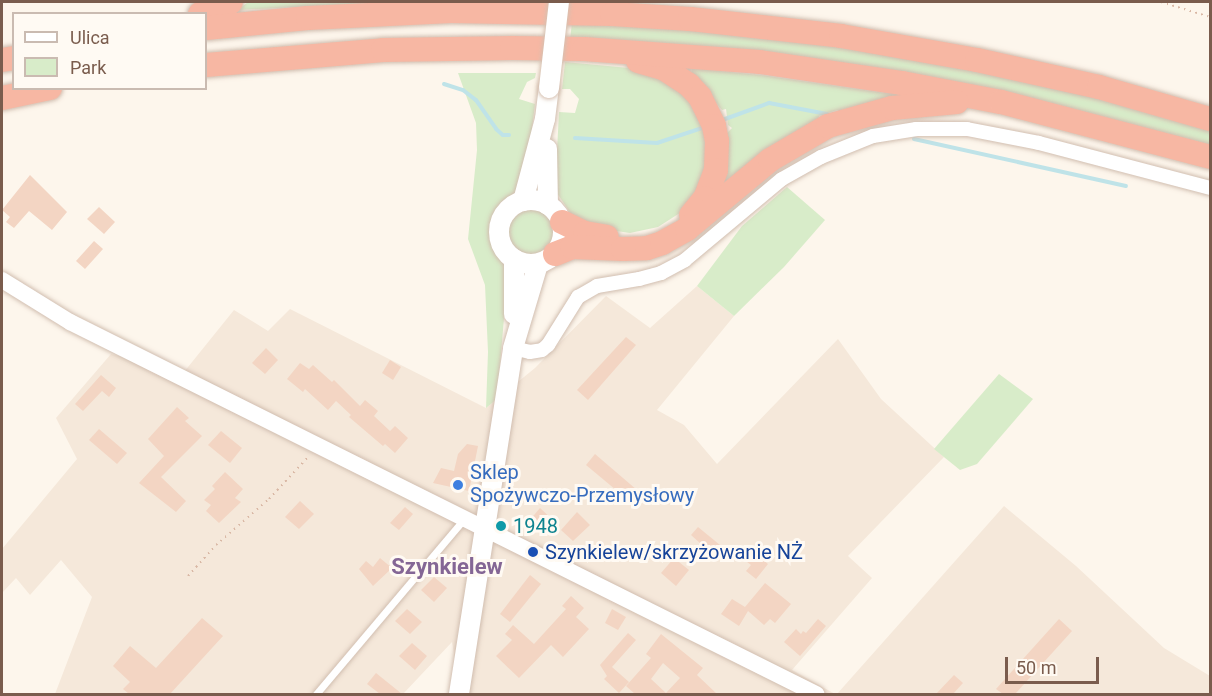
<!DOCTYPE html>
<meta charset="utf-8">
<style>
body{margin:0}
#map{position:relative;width:1212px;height:696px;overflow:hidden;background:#fdf6ec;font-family:Roboto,sans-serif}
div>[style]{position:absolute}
.residential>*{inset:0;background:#f5e8da}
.green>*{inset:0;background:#d8ecc9}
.round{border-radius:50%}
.stream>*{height:4px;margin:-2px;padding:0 2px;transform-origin:2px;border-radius:2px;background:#bfe3e8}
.building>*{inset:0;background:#f3d5c3}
.path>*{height:2px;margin-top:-1px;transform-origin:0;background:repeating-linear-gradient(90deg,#d9b8a5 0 1.5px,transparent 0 6px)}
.roads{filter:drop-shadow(0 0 2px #d1beb0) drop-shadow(0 0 2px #d1beb0)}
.service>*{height:7px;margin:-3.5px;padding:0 3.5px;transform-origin:3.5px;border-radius:3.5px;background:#fff}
.minor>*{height:14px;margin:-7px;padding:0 7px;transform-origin:7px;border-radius:7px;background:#fff}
.tertiary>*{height:16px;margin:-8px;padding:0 8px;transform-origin:8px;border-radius:8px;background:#fff}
.secondary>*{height:20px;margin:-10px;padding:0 10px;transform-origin:10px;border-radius:10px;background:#fff}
.secondary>.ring{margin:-10px;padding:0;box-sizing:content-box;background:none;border:20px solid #fff;border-radius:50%}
.motorway>*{height:24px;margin:-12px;padding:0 12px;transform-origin:12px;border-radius:12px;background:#f7b7a3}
.bridges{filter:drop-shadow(0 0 2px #d6c0b0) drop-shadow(0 0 2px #d6c0b0)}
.secondary-bridge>*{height:20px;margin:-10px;padding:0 10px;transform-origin:10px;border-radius:10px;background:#fff}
.dots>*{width:16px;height:16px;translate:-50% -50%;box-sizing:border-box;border:3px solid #fffaf3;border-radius:50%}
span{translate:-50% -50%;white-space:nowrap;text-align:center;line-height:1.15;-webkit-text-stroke:6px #fffaf3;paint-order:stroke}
.shop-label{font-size:20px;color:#366cbe}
.left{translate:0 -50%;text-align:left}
.culture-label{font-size:20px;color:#0d838f}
.transit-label{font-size:20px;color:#164399}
.quarter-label{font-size:22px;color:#846695;font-weight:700}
.frame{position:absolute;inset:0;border:3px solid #7a5c4d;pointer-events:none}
.legend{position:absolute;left:12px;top:12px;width:195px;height:78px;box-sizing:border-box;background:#fffaf3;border:2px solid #cabbb1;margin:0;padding:8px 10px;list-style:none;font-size:18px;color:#7a5c4d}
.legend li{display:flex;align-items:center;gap:12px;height:30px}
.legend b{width:30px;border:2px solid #cabbb1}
.scale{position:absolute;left:1005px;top:657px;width:94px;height:27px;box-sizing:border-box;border:3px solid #7a5c4d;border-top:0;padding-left:8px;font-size:18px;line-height:21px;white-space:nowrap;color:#7a5c4d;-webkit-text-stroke:4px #fffaf3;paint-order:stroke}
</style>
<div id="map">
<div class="residential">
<i style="clip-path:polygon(697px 286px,734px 316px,657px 410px,684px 425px,717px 464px,838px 339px,881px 399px,944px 457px,848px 556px,872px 578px,792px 670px,835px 694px,461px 694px,452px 642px,403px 694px,55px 694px,92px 597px,61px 560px,30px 595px,16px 578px,2px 593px,2px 549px,77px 459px,56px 418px,111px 354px,184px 372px,234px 310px,268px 331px,290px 309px,486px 408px,535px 368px,606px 296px,650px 328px)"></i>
<i style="clip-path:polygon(1004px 506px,1076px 566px,1164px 648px,1210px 676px,1210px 694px,837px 694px)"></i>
</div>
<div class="green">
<i style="clip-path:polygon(248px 2px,393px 2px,238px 10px)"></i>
<i style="clip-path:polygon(572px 22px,742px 33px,980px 69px,1210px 127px,1210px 148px,1163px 133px,570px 40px)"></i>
<i style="clip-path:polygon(565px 62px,640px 69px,681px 87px,710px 139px,706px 174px,683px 211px,658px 227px,630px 233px,596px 228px,575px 220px,555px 190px,559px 112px,575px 113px,579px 99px,570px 89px,562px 89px)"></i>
<i style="clip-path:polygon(692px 68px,768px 76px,899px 95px,843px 113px,837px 110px,819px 116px,818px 121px,722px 186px,726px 134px,732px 128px,728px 125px,726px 109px,722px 110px,692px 74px)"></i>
<i style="clip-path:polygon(458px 73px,536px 73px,535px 78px,527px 82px,519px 99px,535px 104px,529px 154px,520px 189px,500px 203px,491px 232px,494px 247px,508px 272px,497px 399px,486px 408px,488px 352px,485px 285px,468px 239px,477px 150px,476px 123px)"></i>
<i style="clip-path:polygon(787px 187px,825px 220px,784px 267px,734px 316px,697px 286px,742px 226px)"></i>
<i class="round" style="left:507px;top:209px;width:48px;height:48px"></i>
<i style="clip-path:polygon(999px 374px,1033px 399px,977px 464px,960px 470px,934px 449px)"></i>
</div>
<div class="stream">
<i style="left:444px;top:84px;width:20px;rotate:18deg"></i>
<i style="left:463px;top:90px;width:16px;rotate:38deg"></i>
<i style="left:476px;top:100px;width:35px;rotate:55deg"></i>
<i style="left:496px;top:129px;width:9px;rotate:41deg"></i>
<i style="left:503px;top:135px;width:6px"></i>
<i style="left:725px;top:119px;width:47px;rotate:-20deg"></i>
<i style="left:769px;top:103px;width:59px;rotate:10.7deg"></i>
<i style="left:575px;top:138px;width:82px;rotate:3.5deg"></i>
<i style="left:657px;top:143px;width:51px;rotate:-18.4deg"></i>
<i style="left:914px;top:139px;width:217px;rotate:12.5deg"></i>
</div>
<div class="building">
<i style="clip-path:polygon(30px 175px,67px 212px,52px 230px,29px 211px,14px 228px,6px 222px,10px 217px,2px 210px)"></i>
<i style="clip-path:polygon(99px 207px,115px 222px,104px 234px,87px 219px)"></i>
<i style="clip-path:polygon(94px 241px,103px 249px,85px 269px,76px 261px)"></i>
<i style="clip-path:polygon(626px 337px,636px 345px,588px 400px,577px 390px)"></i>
<i style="clip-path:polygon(266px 348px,278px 360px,265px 374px,252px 363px)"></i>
<i style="clip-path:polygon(390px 360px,401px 367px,393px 380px,382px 373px)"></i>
<i style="clip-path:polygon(300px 363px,309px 369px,313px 365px,332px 382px,334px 380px,360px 406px,365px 400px,378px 411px,374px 416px,390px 431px,395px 426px,408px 438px,395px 453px,385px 444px,383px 446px,349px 417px,351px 415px,336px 401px,328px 410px,305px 389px,303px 392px,287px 379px)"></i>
<i style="clip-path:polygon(101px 375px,116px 388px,109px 397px,102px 391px,83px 411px,75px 404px)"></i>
<i style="clip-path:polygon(177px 407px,189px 418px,185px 421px,202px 436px,161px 477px,186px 501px,176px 512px,139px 483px,164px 456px,148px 439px)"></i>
<i style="clip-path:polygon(99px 429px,127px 453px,117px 464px,89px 440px)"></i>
<i style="clip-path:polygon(221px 431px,242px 448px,230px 463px,208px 445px)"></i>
<i style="clip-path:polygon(467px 444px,478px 446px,469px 491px,433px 483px,441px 468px,454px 471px,458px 454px)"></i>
<i style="clip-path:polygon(595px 454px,637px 490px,628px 500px,586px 465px)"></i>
<i style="clip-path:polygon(225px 472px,243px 489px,235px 498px,241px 502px,219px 523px,206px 511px,211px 505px,204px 500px,215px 489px,212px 486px)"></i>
<i style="clip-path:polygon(300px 501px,314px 514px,299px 529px,285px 517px)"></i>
<i style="clip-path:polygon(405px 507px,413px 514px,399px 530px,390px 523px)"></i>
<i style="clip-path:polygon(540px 508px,554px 521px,543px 533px,529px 521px)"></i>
<i style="clip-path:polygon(577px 512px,590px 525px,573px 541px,561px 530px)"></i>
<i style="clip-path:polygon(698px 527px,720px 545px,712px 554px,691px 535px)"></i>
<i style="clip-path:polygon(745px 545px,768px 564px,756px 579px,746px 571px,751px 565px,738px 555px)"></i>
<i style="clip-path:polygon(380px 558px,392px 568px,373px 586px,359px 569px,366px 561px,373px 567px)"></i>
<i style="clip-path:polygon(674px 558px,689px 570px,676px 586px,661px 573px)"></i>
<i style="clip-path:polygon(530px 575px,541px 584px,510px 622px,500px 614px)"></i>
<i style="clip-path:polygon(434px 577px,447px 588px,434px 602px,421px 590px)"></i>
<i style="clip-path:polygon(765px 583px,791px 604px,775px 623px,770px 619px,764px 625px,748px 611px,739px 626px,721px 614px,732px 599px,745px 607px)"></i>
<i style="clip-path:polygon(571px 596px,584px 608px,576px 617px,589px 629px,563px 657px,551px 645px,519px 678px,496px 656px,512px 640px,505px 634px,513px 625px,534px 644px,566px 609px,562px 606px)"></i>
<i style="clip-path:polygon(407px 609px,422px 622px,410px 634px,395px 621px)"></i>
<i style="clip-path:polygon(612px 609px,626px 617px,618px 630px,605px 623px)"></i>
<i style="clip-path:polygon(202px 618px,223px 636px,170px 694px,129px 694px,123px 689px,130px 682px,113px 666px,130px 646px,156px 668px)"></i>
<i style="clip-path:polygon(818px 619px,826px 626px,800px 656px,784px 642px,796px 629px,801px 634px,803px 631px,806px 633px)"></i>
<i style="clip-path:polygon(1059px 619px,1072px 631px,1015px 694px,1003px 694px,996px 689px)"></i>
<i style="clip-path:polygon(628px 633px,636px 640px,612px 667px,629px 682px,619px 693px,604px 679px,607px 676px,600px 665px)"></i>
<i style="clip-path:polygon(evenodd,661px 634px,703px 668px,697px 675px,717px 694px,635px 694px,626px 686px,651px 658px,646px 654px,661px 634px,663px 663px,680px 678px,666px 693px,651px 679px,663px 663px)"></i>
<i style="clip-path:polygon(412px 643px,427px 656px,415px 670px,399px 656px)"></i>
<i style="clip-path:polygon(376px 673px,402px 694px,380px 694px,367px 684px)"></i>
<i style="clip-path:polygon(954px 675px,963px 683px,953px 694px,936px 694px)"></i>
</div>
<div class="path">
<i style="left:1161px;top:2px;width:51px;rotate:17deg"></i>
<i style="left:188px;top:576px;width:42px;rotate:-47.9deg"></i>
<i style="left:216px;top:545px;width:70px;rotate:-41deg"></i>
<i style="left:269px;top:499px;width:57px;rotate:-47.1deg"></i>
</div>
<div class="roads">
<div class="service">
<i style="left:316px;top:694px;width:229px;rotate:-49.8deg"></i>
</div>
<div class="minor">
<i style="left:513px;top:348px;width:17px;rotate:13deg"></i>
<i style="left:530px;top:352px;width:12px;rotate:-9deg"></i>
<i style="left:542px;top:350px;width:8px;rotate:-40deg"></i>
<i style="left:548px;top:345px;width:57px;rotate:-58deg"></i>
<i style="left:578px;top:297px;width:22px;rotate:-30deg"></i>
<i style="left:597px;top:286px;width:43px;rotate:-9.5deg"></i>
<i style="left:639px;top:279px;width:23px;rotate:-15deg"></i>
<i style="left:661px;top:273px;width:27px;rotate:-28deg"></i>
<i style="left:685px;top:260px;width:126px;rotate:-39.9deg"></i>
<i style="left:782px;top:179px;width:45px;rotate:-29.4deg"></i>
<i style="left:821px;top:157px;width:56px;rotate:-22deg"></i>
<i style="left:873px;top:136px;width:44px;rotate:-9.2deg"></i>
<i style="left:916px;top:129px;width:51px"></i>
<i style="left:967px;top:129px;width:73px;rotate:11deg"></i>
<i style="left:1039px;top:143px;width:177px;rotate:14.7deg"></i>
</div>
<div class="tertiary">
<i style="left:2px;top:280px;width:80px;rotate:31.7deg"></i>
<i style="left:70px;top:322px;width:834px;rotate:26.5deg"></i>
</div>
<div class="secondary">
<i style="left:547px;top:149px;width:56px;rotate:89deg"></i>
<i class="ring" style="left:499px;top:200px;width:44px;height:44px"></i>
<i style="left:523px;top:201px;width:85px;rotate:-75deg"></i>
<i style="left:545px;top:119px;width:31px;rotate:-83deg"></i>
<i style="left:514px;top:259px;width:55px;rotate:90deg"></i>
<i style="left:459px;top:694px;width:350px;rotate:-81.1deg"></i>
<i style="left:513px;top:348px;width:88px;rotate:-73.4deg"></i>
</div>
<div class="motorway">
<i style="left:200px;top:14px;width:33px;rotate:-21deg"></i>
<i style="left:206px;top:28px;width:102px;rotate:-5.6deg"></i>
<i style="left:308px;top:18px;width:143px;rotate:-2.8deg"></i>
<i style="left:451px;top:11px;width:161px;rotate:1.1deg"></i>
<i style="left:612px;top:14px;width:78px;rotate:3.7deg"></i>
<i style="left:690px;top:19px;width:152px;rotate:6.4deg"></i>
<i style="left:841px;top:36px;width:138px;rotate:10deg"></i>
<i style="left:977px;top:60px;width:125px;rotate:12.5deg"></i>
<i style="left:1099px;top:87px;width:116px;rotate:16.1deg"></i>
<i style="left:2px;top:60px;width:12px;rotate:-9deg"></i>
<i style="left:638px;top:61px;width:26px;rotate:16deg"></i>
<i style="left:663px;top:68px;width:31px;rotate:33deg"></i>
<i style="left:689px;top:85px;width:16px;rotate:47deg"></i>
<i style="left:700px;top:97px;width:32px;rotate:64deg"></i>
<i style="left:714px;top:126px;width:15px;rotate:79deg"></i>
<i style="left:717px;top:141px;width:29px;rotate:92deg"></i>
<i style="left:716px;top:170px;width:30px;rotate:111deg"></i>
<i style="left:705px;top:198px;width:22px;rotate:129deg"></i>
<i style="left:206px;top:65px;width:178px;rotate:-4.8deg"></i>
<i style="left:383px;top:50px;width:129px;rotate:-0.9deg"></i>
<i style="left:512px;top:48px;width:72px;rotate:0.8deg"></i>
<i style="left:584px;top:49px;width:176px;rotate:4.2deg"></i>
<i style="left:760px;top:62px;width:144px;rotate:8.4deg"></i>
<i style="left:902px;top:83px;width:101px;rotate:10.9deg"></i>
<i style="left:1001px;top:102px;width:216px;rotate:14.7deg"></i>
<i style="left:2px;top:98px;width:49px;rotate:-11.8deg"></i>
<i style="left:562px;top:222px;width:25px;rotate:26deg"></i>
<i style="left:585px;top:233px;width:22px;rotate:10deg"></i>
<i style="left:555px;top:254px;width:18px;rotate:-22deg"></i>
<i style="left:572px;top:247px;width:51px;rotate:2.2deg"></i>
<i style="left:623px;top:249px;width:24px;rotate:-2deg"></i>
<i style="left:647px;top:248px;width:16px;rotate:-18deg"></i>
<i style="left:662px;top:243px;width:29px;rotate:-29deg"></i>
<i style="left:687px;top:229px;width:108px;rotate:-39.7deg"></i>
<i style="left:770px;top:160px;width:67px;rotate:-30.4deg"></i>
<i style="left:828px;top:126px;width:66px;rotate:-15.7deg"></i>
<i style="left:892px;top:108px;width:65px;rotate:-5.3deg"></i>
</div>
</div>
<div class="bridges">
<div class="secondary-bridge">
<i style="left:549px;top:88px;width:87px;rotate:-83.4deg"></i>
</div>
</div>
<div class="dots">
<i style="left:458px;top:485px;background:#3f7fe0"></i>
<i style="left:501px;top:526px;background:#0f9aa8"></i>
<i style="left:533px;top:552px;background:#1a4fb4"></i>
</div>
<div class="shop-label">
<span class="left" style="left:470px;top:484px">Sklep<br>Spożywczo-Przemysłowy</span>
</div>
<div class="culture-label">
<span class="left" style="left:513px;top:526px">1948</span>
</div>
<div class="transit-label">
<span class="left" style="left:545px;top:552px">Szynkielew/skrzyżowanie NŻ</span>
</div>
<div class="quarter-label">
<span style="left:447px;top:567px">Szynkielew</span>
</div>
<div class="frame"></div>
<ul class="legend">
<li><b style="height:8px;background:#fff"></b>Ulica</li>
<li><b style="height:16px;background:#d8ecc9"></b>Park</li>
</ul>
<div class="scale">50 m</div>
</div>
